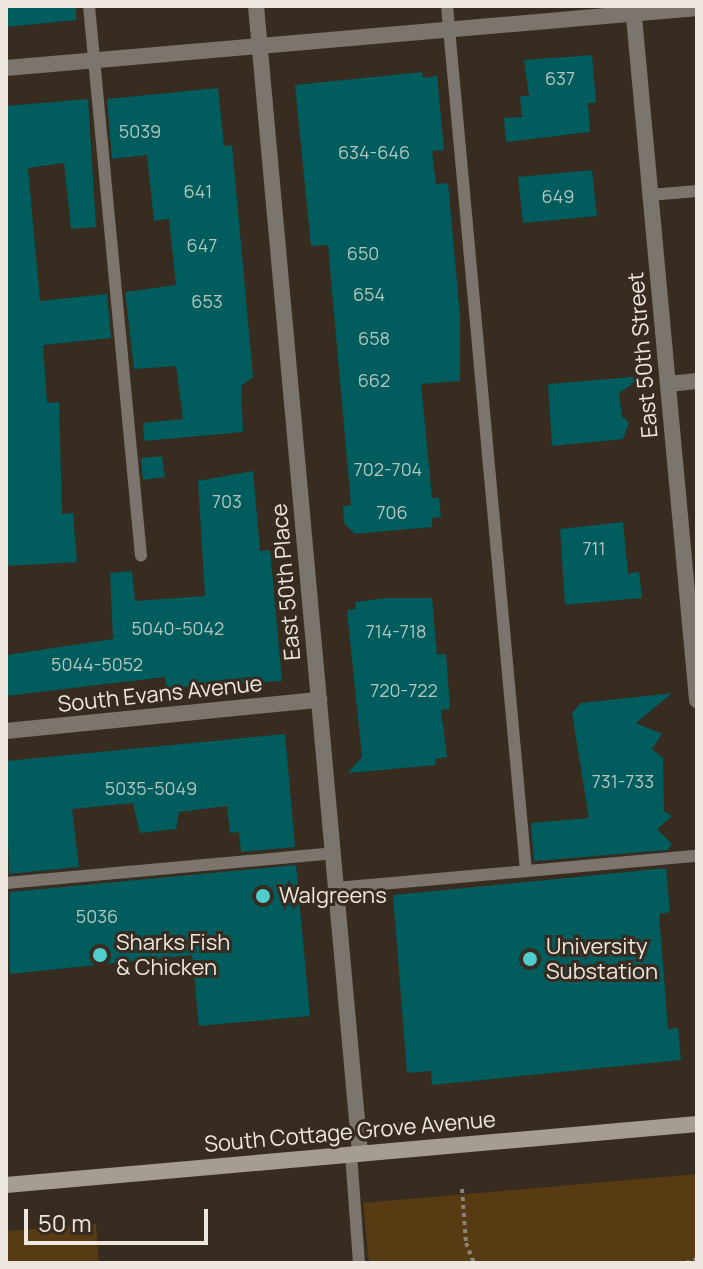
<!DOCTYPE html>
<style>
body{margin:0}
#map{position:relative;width:703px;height:1269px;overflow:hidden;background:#372c1f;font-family:Manrope,sans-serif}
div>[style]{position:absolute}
.green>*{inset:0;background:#563b13}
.building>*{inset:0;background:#005c5d}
.path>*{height:4px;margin-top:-2px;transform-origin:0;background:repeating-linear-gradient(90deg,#8b8278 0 4px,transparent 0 8px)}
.service>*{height:12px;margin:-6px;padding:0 6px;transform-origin:6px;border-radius:6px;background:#7b756e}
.minor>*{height:16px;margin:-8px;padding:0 8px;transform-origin:8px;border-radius:8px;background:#7b756e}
.secondary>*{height:16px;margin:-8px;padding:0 8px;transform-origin:8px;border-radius:8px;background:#a69d92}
.dots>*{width:22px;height:22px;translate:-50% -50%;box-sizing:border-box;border:4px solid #372c1f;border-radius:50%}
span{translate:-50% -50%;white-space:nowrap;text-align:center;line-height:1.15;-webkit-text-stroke:6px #372c1f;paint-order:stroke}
.number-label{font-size:18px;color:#b2c4be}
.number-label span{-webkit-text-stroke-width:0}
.street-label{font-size:22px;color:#eee7df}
.poi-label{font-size:22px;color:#eee7df}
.left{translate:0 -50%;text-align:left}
.frame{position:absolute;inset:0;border:8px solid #eee7df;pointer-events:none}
.scale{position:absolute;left:24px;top:1209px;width:184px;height:36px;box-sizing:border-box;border:4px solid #eee7df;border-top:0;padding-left:10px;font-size:24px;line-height:28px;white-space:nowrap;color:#eee7df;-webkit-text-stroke:6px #372c1f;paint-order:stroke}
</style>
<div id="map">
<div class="green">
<i style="clip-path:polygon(697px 1174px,697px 1263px,369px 1263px,363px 1203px)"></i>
<i style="clip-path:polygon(96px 1224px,99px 1263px,6px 1263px,6px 1231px)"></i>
</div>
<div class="building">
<i style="clip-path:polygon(6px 6px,76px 6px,76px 20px,6px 27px)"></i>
<i style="clip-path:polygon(592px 55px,596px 103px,588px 103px,590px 132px,506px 142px,504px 118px,522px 117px,520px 96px,529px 96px,524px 60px)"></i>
<i style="clip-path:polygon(422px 72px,423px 78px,437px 76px,444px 150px,432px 151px,436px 184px,448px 183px,460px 316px,460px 381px,421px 384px,432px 498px,439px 498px,441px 517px,432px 518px,432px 527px,355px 534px,344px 523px,343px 506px,351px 505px,328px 245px,311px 246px,295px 85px)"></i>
<i style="clip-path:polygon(218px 88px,224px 146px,232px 145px,253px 377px,241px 386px,243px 432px,144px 441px,143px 423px,183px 419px,176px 366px,134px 369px,125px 292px,176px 285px,169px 219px,154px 221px,147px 155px,112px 159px,107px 99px)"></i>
<i style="clip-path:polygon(88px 99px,96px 227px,71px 229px,64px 163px,28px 168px,40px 301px,107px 294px,111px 338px,43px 345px,47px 403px,59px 402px,62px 514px,73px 513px,77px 562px,6px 566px,6px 106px)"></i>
<i style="clip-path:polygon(592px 170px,597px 216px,523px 223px,518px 177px)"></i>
<i style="clip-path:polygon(644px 376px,619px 393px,622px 417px,629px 422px,623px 439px,552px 446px,548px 384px)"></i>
<i style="clip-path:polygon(162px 456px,165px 477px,143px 480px,141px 458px)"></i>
<i style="clip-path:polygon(253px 471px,260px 551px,270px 550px,282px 681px,166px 688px,165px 677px,6px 696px,6px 655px,113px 639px,110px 573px,132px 571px,135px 601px,205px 596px,198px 481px)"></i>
<i style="clip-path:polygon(623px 522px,628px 574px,639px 572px,642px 598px,565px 605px,560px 529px)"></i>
<i style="clip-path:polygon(386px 598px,432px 598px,437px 655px,446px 654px,450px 709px,441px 710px,447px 757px,435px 759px,436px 765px,348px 773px,362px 757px,347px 610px,356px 609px,355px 602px)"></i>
<i style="clip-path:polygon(672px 693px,636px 723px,662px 734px,652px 749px,663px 758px,664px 811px,672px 816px,657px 829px,672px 844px,667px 850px,534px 861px,531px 823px,589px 818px,572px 713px,581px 703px)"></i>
<i style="clip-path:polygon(285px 734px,295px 847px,241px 852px,239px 832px,230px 833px,227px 806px,179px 812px,176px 829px,140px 833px,133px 803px,72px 809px,79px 867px,9px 874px,6px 761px)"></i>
<i style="clip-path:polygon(296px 865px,310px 1016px,199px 1026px,192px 955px,10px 974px,10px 892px)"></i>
<i style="clip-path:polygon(666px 868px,670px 912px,659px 914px,668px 1029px,678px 1028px,681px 1060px,432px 1085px,431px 1071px,407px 1073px,393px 895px)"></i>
</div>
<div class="path">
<i style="left:462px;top:1189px;width:54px;rotate:85.8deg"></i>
<i style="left:466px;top:1243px;width:22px;rotate:68deg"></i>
<i style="left:686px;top:1263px;width:12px;rotate:-20deg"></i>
</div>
<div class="service">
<i style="left:89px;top:6px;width:552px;rotate:84.6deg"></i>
<i style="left:447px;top:6px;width:868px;rotate:84.78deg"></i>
<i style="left:650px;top:195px;width:47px;rotate:-4.9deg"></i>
<i style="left:6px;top:883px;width:328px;rotate:-5.2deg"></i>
<i style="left:336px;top:888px;width:362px;rotate:-5.1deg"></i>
<i style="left:351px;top:1154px;width:109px;rotate:85.8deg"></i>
</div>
<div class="minor">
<i style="left:256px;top:6px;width:1152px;rotate:84.82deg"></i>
<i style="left:633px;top:6px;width:697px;rotate:84.73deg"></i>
<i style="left:6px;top:68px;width:694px;rotate:-4.96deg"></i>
<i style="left:668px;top:384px;width:29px;rotate:-6deg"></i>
<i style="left:6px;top:731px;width:315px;rotate:-5.7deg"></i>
</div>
<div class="secondary">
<i style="left:6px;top:1185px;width:694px;rotate:-5.04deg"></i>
</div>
<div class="dots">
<i style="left:263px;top:896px;background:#52cdcd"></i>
<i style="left:100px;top:955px;background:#52cdcd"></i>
<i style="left:530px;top:959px;background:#52cdcd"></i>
</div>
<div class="number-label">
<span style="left:560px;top:78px">637</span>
<span style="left:140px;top:131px">5039</span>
<span style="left:374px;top:152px">634-646</span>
<span style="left:198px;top:191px">641</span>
<span style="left:558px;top:196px">649</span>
<span style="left:202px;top:245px">647</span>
<span style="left:363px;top:253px">650</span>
<span style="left:369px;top:294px">654</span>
<span style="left:207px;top:301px">653</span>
<span style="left:374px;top:338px">658</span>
<span style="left:374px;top:380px">662</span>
<span style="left:388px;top:469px">702-704</span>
<span style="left:227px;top:501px">703</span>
<span style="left:392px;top:512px">706</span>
<span style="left:594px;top:548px">711</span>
<span style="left:178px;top:628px">5040-5042</span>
<span style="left:396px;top:631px">714-718</span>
<span style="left:97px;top:664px">5044-5052</span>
<span style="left:404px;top:690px">720-722</span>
<span style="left:623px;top:781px">731-733</span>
<span style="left:151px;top:788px">5035-5049</span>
<span style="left:97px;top:916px">5036</span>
</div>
<div class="street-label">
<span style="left:643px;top:355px;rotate:-95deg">East 50th Street</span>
<span style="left:286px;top:582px;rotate:-95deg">East 50th Place</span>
<span style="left:160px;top:694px;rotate:-6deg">South Evans Avenue</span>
<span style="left:350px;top:1132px;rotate:-5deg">South Cottage Grove Avenue</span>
</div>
<div class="poi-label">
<span class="left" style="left:279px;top:896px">Walgreens</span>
<span class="left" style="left:116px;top:955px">Sharks Fish<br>&amp; Chicken</span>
<span class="left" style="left:546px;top:959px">University<br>Substation</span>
</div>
<div class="frame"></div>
<div class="scale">50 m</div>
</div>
